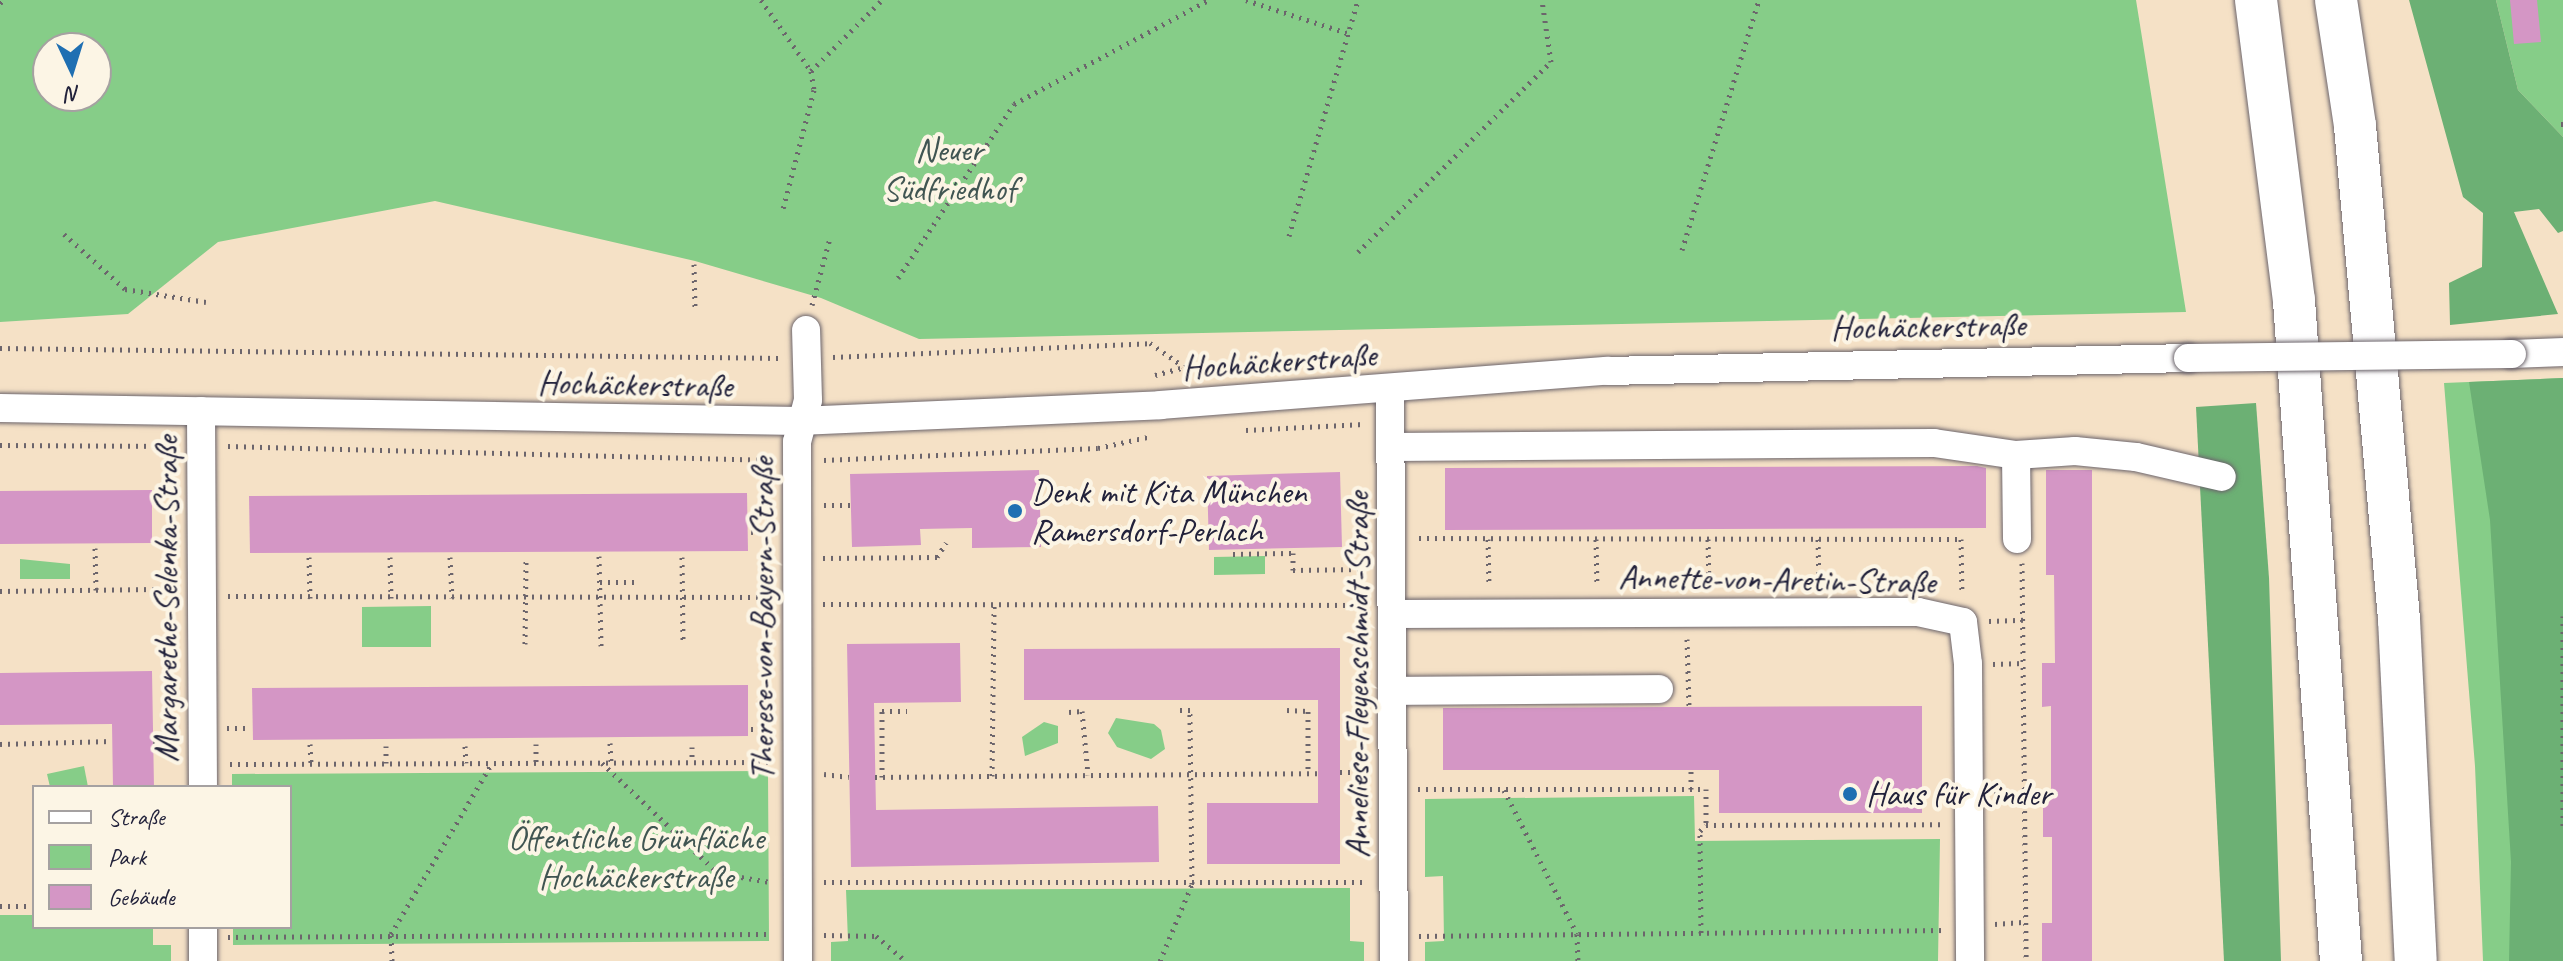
<!DOCTYPE html>
<meta charset="utf-8">
<style>
body{margin:0}
#map{position:relative;width:2563px;height:961px;overflow:hidden;background:#f5e1c6;font-family:Caveat,sans-serif}
div>[style]{position:absolute}
.green>*{inset:0;background:#86cd88}
.forest>*{inset:0;background:#6cb074}
.building>*{inset:0;background:#d496c5}
.path>*{height:5px;margin-top:-2.5px;transform-origin:0;background:repeating-linear-gradient(90deg,#6c656c 0 2px,transparent 0 8px)}
.roads{filter:drop-shadow(0 0 2px #6c656c) drop-shadow(0 0 2px #6c656c)}
.minor>*{height:28px;margin:-14px;padding:0 14px;transform-origin:14px;border-radius:14px;background:#fff}
.highway>*{height:42px;margin:-21px;padding:0 21px;transform-origin:21px;border-radius:21px;background:#fff}
.bridges{filter:drop-shadow(0 0 2px #6c656c) drop-shadow(0 0 2px #6c656c)}
.minor-bridge>*{height:28px;margin:-14px;padding:0 14px;transform-origin:14px;border-radius:14px;background:#fff}
.dots>*{width:22px;height:22px;translate:-50% -50%;box-sizing:border-box;border:4px solid #fcf5e5;border-radius:50%}
span{translate:-50% -50%;white-space:nowrap;text-align:center;line-height:1.15;-webkit-text-stroke:8px #fcf5e5;paint-order:stroke}
.park-label{font-size:34px;color:#405552}
.street-label{font-size:34px;color:#22223b}
.poi-label{font-size:34px;color:#22223b}
.left{translate:0 -50%;text-align:left}
.legend{position:absolute;left:32px;top:785px;width:260px;height:144px;box-sizing:border-box;background:#fcf5e5;border:2px solid #a5a1a1;margin:0;padding:10px 14px;list-style:none;font-size:24px;color:#22223b}
.legend li{display:flex;align-items:center;gap:16px;height:40px}
.legend b{width:40px;border:2px solid #a5a1a1}
.north{position:absolute;left:32px;top:32px;width:80px;height:80px;box-sizing:border-box;background:#fcf5e5;border:2px solid #a5a1a1;border-radius:50%;rotate:176deg;font-size:22px;font-weight:700;line-height:32px;text-align:center;color:#22223b}
.north::after{content:'';display:block;margin:auto;width:28px;height:36px;background:#1f6fb2;clip-path:polygon(50% 0,100% 100%,50% 72%,0 100%)}
</style>
<div id="map">
<div class="green">
<i style="clip-path:polygon(evenodd,0 0,2136px 0,2186px 312px,919px 339px,821px 298px,695px 261px,435px 201px,218px 242px,128px 314px,0 322px,0 0,48px 48px,96px 48px,96px 96px,48px 96px,48px 48px)"></i>
<i style="clip-path:polygon(2496px 0,2563px 0,2563px 137px,2518px 90px)"></i>
<i style="clip-path:polygon(2563px 378px,2563px 961px,2483px 961px,2475px 766px,2444px 383px)"></i>
<i style="clip-path:polygon(1265px 556px,1265px 574px,1214px 575px,1214px 557px)"></i>
<i style="clip-path:polygon(20px 559px,70px 564px,70px 579px,20px 579px)"></i>
<i style="clip-path:polygon(431px 606px,431px 647px,362px 647px,362px 607px)"></i>
<i style="clip-path:polygon(1116px 718px,1154px 724px,1161px 730px,1165px 749px,1151px 759px,1117px 747px,1108px 733px)"></i>
<i style="clip-path:polygon(1044px 722px,1058px 726px,1058px 743px,1025px 756px,1022px 737px)"></i>
<i style="clip-path:polygon(84px 766px,88px 787px,50px 787px,47px 774px)"></i>
<i style="clip-path:polygon(768px 771px,769px 941px,233px 945px,233px 927px,290px 927px,290px 787px,232px 787px,232px 774px)"></i>
<i style="clip-path:polygon(1694px 796px,1695px 841px,1940px 839px,1938px 961px,1425px 961px,1425px 942px,1444px 941px,1443px 876px,1425px 877px,1425px 799px)"></i>
<i style="clip-path:polygon(1350px 888px,1350px 941px,1364px 942px,1364px 961px,831px 961px,831px 942px,848px 941px,846px 890px)"></i>
<i style="clip-path:polygon(0 915px,34px 915px,34px 927px,153px 927px,153px 945px,171px 945px,171px 961px,0 961px)"></i>
</div>
<div class="forest">
<i style="clip-path:polygon(2409px 0,2496px 0,2518px 90px,2563px 137px,2563px 231px,2558px 233px,2539px 209px,2514px 212px,2558px 314px,2450px 325px,2449px 283px,2482px 267px,2483px 213px,2463px 197px)"></i>
<i style="clip-path:polygon(2563px 378px,2563px 961px,2509px 961px,2511px 862px,2490px 520px,2469px 382px)"></i>
<i style="clip-path:polygon(2256px 403px,2269px 578px,2281px 961px,2224px 961px,2196px 407px)"></i>
</div>
<div class="building">
<i style="clip-path:polygon(2510px 0,2537px 0,2541px 42px,2514px 44px)"></i>
<i style="clip-path:polygon(1445px 468px,1977px 466px,1986px 468px,1986px 528px,1445px 530px)"></i>
<i style="clip-path:polygon(1039px 470px,1041px 547px,972px 548px,972px 528px,920px 529px,921px 545px,852px 547px,850px 474px)"></i>
<i style="clip-path:polygon(2046px 470px,2092px 470px,2092px 961px,2042px 961px,2042px 923px,2052px 923px,2052px 837px,2043px 837px,2043px 793px,2051px 793px,2051px 706px,2042px 707px,2042px 663px,2055px 663px,2054px 575px,2046px 575px)"></i>
<i style="clip-path:polygon(1340px 472px,1342px 547px,1209px 550px,1207px 476px)"></i>
<i style="clip-path:polygon(152px 490px,152px 543px,0 544px,0 491px)"></i>
<i style="clip-path:polygon(747px 493px,748px 551px,250px 553px,249px 496px)"></i>
<i style="clip-path:polygon(960px 643px,961px 702px,874px 703px,876px 810px,1158px 806px,1159px 862px,851px 867px,847px 644px)"></i>
<i style="clip-path:polygon(1340px 648px,1340px 864px,1207px 864px,1207px 803px,1318px 803px,1318px 700px,1024px 700px,1024px 649px)"></i>
<i style="clip-path:polygon(152px 671px,154px 787px,113px 787px,112px 724px,0 725px,0 673px)"></i>
<i style="clip-path:polygon(748px 685px,748px 736px,253px 740px,252px 688px)"></i>
<i style="clip-path:polygon(1922px 706px,1922px 813px,1719px 813px,1719px 770px,1443px 770px,1443px 708px)"></i>
</div>
<div class="path">
<i style="left:761px;top:0;width:87px;rotate:54.8deg"></i>
<i style="left:811px;top:71px;width:19px;rotate:81deg"></i>
<i style="left:814px;top:90px;width:127px;rotate:104.6deg"></i>
<i style="left:1246px;top:0;width:106px;rotate:18.1deg"></i>
<i style="left:0;top:3px;width:5px;rotate:-37deg"></i>
<i style="left:811px;top:71px;width:100px;rotate:-45deg"></i>
<i style="left:2561px;top:124px;width:2px"></i>
<i style="left:64px;top:234px;width:82px;rotate:42deg"></i>
<i style="left:125px;top:289px;width:82px;rotate:9.1deg"></i>
<i style="left:1289px;top:236px;width:246px;rotate:-73.7deg"></i>
<i style="left:1682px;top:250px;width:262px;rotate:-72.9deg"></i>
<i style="left:1358px;top:252px;width:271px;rotate:-44.6deg"></i>
<i style="left:1551px;top:62px;width:63px;rotate:-98.3deg"></i>
<i style="left:694px;top:264px;width:45px;rotate:88.7deg"></i>
<i style="left:898px;top:278px;width:209px;rotate:-56.3deg"></i>
<i style="left:1014px;top:104px;width:221px;rotate:-28.1deg"></i>
<i style="left:812px;top:305px;width:69px;rotate:-75deg"></i>
<i style="left:0;top:348px;width:779px;rotate:0.74deg"></i>
<i style="left:833px;top:357px;width:317px;rotate:-2.5deg"></i>
<i style="left:1150px;top:343px;width:40px;rotate:34.9deg"></i>
<i style="left:1155px;top:375px;width:30px;rotate:-15deg"></i>
<i style="left:1184px;top:367px;width:120px;rotate:-1.4deg"></i>
<i style="left:1246px;top:430px;width:118px;rotate:-2.9deg"></i>
<i style="left:0;top:445px;width:174px;rotate:0.3deg"></i>
<i style="left:228px;top:446px;width:542px;rotate:1.48deg"></i>
<i style="left:824px;top:460px;width:274px;rotate:-2.5deg"></i>
<i style="left:1098px;top:448px;width:55px;rotate:-12.5deg"></i>
<i style="left:824px;top:505px;width:27px"></i>
<i style="left:750px;top:518px;width:19px"></i>
<i style="left:751px;top:532px;width:18px;rotate:-3deg"></i>
<i style="left:1419px;top:538px;width:542px;rotate:0.11deg"></i>
<i style="left:1961px;top:539px;width:55px;rotate:89deg"></i>
<i style="left:1488px;top:539px;width:47px;rotate:88.8deg"></i>
<i style="left:1596px;top:539px;width:46px;rotate:88.8deg"></i>
<i style="left:1708px;top:539px;width:46px;rotate:88.8deg"></i>
<i style="left:1818px;top:539px;width:47px;rotate:88.8deg"></i>
<i style="left:95px;top:548px;width:42px;rotate:88.6deg"></i>
<i style="left:1233px;top:554px;width:60px;rotate:-1deg"></i>
<i style="left:1293px;top:553px;width:17px;rotate:90deg"></i>
<i style="left:1293px;top:570px;width:71px;rotate:-0.8deg"></i>
<i style="left:599px;top:556px;width:90px;rotate:88.7deg"></i>
<i style="left:309px;top:557px;width:41px;rotate:88.6deg"></i>
<i style="left:390px;top:557px;width:41px;rotate:88.6deg"></i>
<i style="left:450px;top:557px;width:41px;rotate:87.2deg"></i>
<i style="left:682px;top:557px;width:86px;rotate:89.3deg"></i>
<i style="left:823px;top:558px;width:114px;rotate:-0.5deg"></i>
<i style="left:937px;top:557px;width:17px;rotate:-57deg"></i>
<i style="left:2022px;top:563px;width:398px;rotate:89.4deg"></i>
<i style="left:600px;top:582px;width:36px"></i>
<i style="left:0;top:591px;width:175px;rotate:-0.7deg"></i>
<i style="left:228px;top:596px;width:542px;rotate:0.11deg"></i>
<i style="left:823px;top:604px;width:542px;rotate:0.11deg"></i>
<i style="left:2563px;top:616px;width:213px;rotate:90deg"></i>
<i style="left:1989px;top:621px;width:35px;rotate:-2deg"></i>
<i style="left:1687px;top:639px;width:67px;rotate:88.3deg"></i>
<i style="left:525px;top:644px;width:86px;rotate:-89.3deg"></i>
<i style="left:1993px;top:664px;width:31px;rotate:-2deg"></i>
<i style="left:1287px;top:710px;width:21px;rotate:3deg"></i>
<i style="left:1308px;top:711px;width:61px;rotate:90deg"></i>
<i style="left:1069px;top:712px;width:13px;rotate:-4deg"></i>
<i style="left:1082px;top:711px;width:64px;rotate:84.6deg"></i>
<i style="left:227px;top:728px;width:23px"></i>
<i style="left:751px;top:729px;width:21px"></i>
<i style="left:153px;top:741px;width:23px;rotate:2deg"></i>
<i style="left:610px;top:743px;width:20px;rotate:87deg"></i>
<i style="left:0;top:744px;width:112px;rotate:-1.5deg"></i>
<i style="left:310px;top:744px;width:19px;rotate:87deg"></i>
<i style="left:536px;top:744px;width:19px;rotate:90deg"></i>
<i style="left:386px;top:746px;width:17px;rotate:90deg"></i>
<i style="left:465px;top:746px;width:17px;rotate:87deg"></i>
<i style="left:692px;top:747px;width:15px;rotate:90deg"></i>
<i style="left:602px;top:763px;width:160px;rotate:43.5deg"></i>
<i style="left:718px;top:873px;width:53px;rotate:9.8deg"></i>
<i style="left:230px;top:764px;width:542px;rotate:-0.21deg"></i>
<i style="left:1340px;top:772px;width:24px"></i>
<i style="left:824px;top:774px;width:25px;rotate:7deg"></i>
<i style="left:992px;top:776px;width:171px;rotate:-89.3deg"></i>
<i style="left:875px;top:777px;width:443px;rotate:-0.5deg"></i>
<i style="left:882px;top:777px;width:66px;rotate:-90deg"></i>
<i style="left:882px;top:711px;width:25px"></i>
<i style="left:1418px;top:789px;width:288px"></i>
<i style="left:1706px;top:789px;width:36px;rotate:90deg"></i>
<i style="left:1706px;top:825px;width:238px;rotate:-0.2deg"></i>
<i style="left:1691px;top:789px;width:19px;rotate:-90deg"></i>
<i style="left:1504px;top:790px;width:161px;rotate:63.1deg"></i>
<i style="left:1577px;top:934px;width:27px;rotate:88deg"></i>
<i style="left:1994px;top:794px;width:31px"></i>
<i style="left:824px;top:882px;width:542px"></i>
<i style="left:0;top:906px;width:34px"></i>
<i style="left:1995px;top:924px;width:31px;rotate:-4deg"></i>
<i style="left:1701px;top:933px;width:102px;rotate:-90.6deg"></i>
<i style="left:1700px;top:831px;width:8px;rotate:-45deg"></i>
<i style="left:824px;top:935px;width:52px;rotate:1.1deg"></i>
<i style="left:876px;top:936px;width:39px;rotate:40deg"></i>
<i style="left:1419px;top:936px;width:526px;rotate:-0.65deg"></i>
<i style="left:228px;top:937px;width:542px;rotate:-0.32deg"></i>
<i style="left:392px;top:961px;width:27px;rotate:-92deg"></i>
<i style="left:391px;top:934px;width:199px;rotate:-59.4deg"></i>
<i style="left:1160px;top:961px;width:83px;rotate:-67.4deg"></i>
<i style="left:1192px;top:884px;width:174px;rotate:-90.7deg"></i>
<i style="left:1190px;top:710px;width:14px;rotate:180deg"></i>
</div>
<div class="roads">
<div class="minor">
<i style="left:2512px;top:354px;width:51px;rotate:-2.2deg"></i>
<i style="left:1390px;top:389px;width:572px;rotate:89.6deg"></i>
<i style="left:0;top:408px;width:799px;rotate:0.93deg"></i>
<i style="left:799px;top:421px;width:362px;rotate:-2.5deg"></i>
<i style="left:1161px;top:405px;width:447px;rotate:-4.4deg"></i>
<i style="left:1607px;top:371px;width:581px;rotate:-1.28deg"></i>
<i style="left:201px;top:411px;width:376px;rotate:89.7deg"></i>
<i style="left:1392px;top:447px;width:542px;rotate:-0.42deg"></i>
<i style="left:1934px;top:443px;width:83px;rotate:8.3deg"></i>
<i style="left:2016px;top:455px;width:84px;rotate:89.3deg"></i>
<i style="left:2016px;top:455px;width:59px;rotate:-3.9deg"></i>
<i style="left:2075px;top:451px;width:61px;rotate:5.6deg"></i>
<i style="left:2136px;top:457px;width:88px;rotate:13.1deg"></i>
<i style="left:1393px;top:614px;width:525px;rotate:-0.22deg"></i>
<i style="left:1918px;top:612px;width:46px;rotate:12.5deg"></i>
<i style="left:1963px;top:622px;width:42px;rotate:83.2deg"></i>
<i style="left:1968px;top:664px;width:297px;rotate:89.6deg"></i>
<i style="left:1393px;top:691px;width:266px;rotate:-0.4deg"></i>
<i style="left:203px;top:927px;width:34px;rotate:90deg"></i>
<i style="left:798px;top:961px;width:519px;rotate:-90.11deg"></i>
<i style="left:797px;top:442px;width:43px;rotate:-75.3deg"></i>
<i style="left:808px;top:400px;width:70px;rotate:-91.6deg"></i>
</div>
<div class="highway">
<i style="left:2256px;top:0;width:303px;rotate:82.8deg"></i>
<i style="left:2294px;top:301px;width:662px;rotate:85.93deg"></i>
<i style="left:2336px;top:0;width:127px;rotate:81.4deg"></i>
<i style="left:2355px;top:126px;width:495px;rotate:84.9deg"></i>
<i style="left:2399px;top:619px;width:342px;rotate:87.2deg"></i>
</div>
</div>
<div class="bridges">
<div class="minor-bridge">
<i style="left:2188px;top:358px;width:324px;rotate:-0.7deg"></i>
</div>
</div>
<div class="dots">
<i style="left:1015px;top:511px;background:#1f6fb2"></i>
<i style="left:1850px;top:794px;background:#1f6fb2"></i>
</div>
<div class="park-label">
<span style="left:949px;top:169px">Neuer<br>Südfriedhof</span>
<span style="left:636px;top:857px">Öffentliche Grünfläche<br>Hochäckerstraße</span>
</div>
<div class="street-label">
<span style="left:1928px;top:326px;rotate:-1deg">Hochäckerstraße</span>
<span style="left:1279px;top:361px;rotate:-4deg">Hochäckerstraße</span>
<span style="left:635px;top:384px;rotate:1deg">Hochäckerstraße</span>
<span style="left:1777px;top:579px;rotate:1deg">Annette-von-Aretin-Straße</span>
<span style="left:166px;top:599px;rotate:-90deg">Margarethe-Selenka-Straße</span>
<span style="left:762px;top:619px;rotate:-90deg">Therese-von-Bayern-Straße</span>
<span style="left:1357px;top:675px;rotate:-90deg">Anneliese-Fleyenschmidt-Straße</span>
</div>
<div class="poi-label">
<span class="left" style="left:1031px;top:511px">Denk mit Kita München<br>Ramersdorf-Perlach</span>
<span class="left" style="left:1866px;top:794px">Haus für Kinder</span>
</div>
<ul class="legend">
<li><b style="height:10px;background:#fff"></b>Straße</li>
<li><b style="height:22px;background:#86cd88"></b>Park</li>
<li><b style="height:22px;background:#d496c5"></b>Gebäude</li>
</ul>
<div class="north">N</div>
</div>
